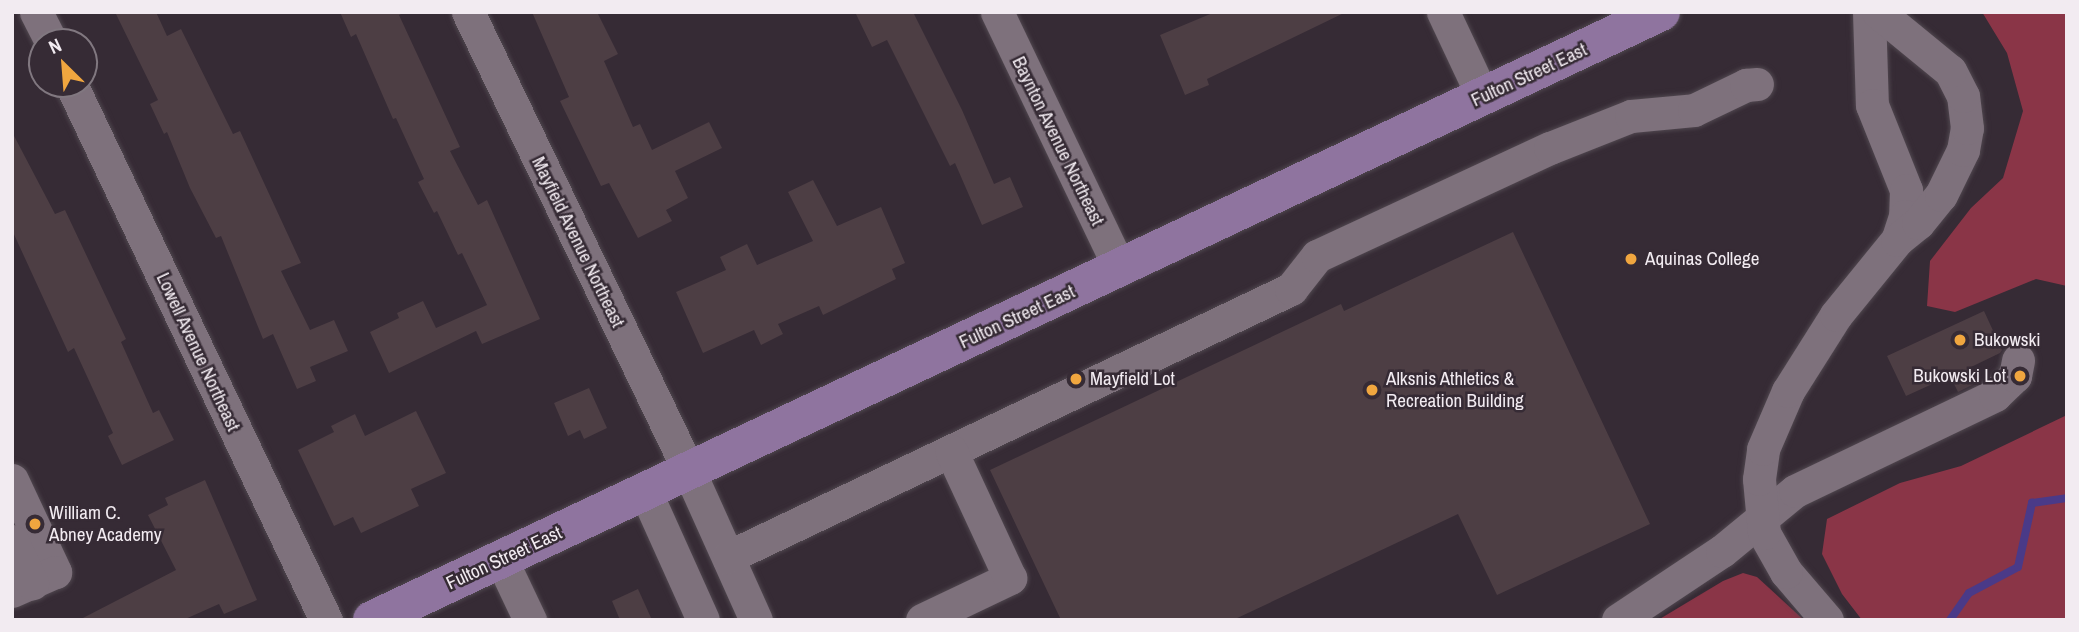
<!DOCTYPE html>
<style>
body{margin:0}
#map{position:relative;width:2079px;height:632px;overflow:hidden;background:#362b35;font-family:"Archivo Narrow",sans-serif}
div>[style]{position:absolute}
.green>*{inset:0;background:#8a3547}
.stream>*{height:8px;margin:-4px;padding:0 4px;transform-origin:4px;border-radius:4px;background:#4a3a88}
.building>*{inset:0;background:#4d3e44}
.roads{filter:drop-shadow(0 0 2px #50474f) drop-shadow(0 0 2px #50474f)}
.minor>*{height:33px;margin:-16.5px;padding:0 16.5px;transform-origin:16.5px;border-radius:16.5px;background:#7e717c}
.major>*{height:38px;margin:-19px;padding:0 19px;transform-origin:19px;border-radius:19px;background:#8f749f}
.dots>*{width:19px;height:19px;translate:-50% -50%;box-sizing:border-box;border:4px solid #362b35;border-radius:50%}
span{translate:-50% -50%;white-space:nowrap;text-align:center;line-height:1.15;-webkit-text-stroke:5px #362b35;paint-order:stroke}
.street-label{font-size:19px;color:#f2ebf1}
.poi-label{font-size:19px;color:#f2ebf1}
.left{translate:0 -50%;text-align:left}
.right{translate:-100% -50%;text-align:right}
.frame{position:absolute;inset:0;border:14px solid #f2ebf1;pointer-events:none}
.north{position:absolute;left:28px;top:28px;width:70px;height:70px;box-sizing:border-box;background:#362b35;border:2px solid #817880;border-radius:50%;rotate:335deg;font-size:19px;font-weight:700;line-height:28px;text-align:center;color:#f2ebf1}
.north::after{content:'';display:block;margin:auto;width:24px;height:32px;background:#f0a63f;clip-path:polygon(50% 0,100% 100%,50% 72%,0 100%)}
</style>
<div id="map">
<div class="green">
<i style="clip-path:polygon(1982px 12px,2067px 12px,2067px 286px,2036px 279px,1955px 312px,1927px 306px,1930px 261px,1971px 208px,2003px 178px,2023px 111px,2007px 53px)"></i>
<i style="clip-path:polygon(2067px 415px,2067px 620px,1862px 620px,1842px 594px,1822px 554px,1827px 519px,1900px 483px,1961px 466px)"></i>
<i style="clip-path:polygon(1743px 573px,1757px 577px,1804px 620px,1658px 620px,1723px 581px)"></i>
</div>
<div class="stream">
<i style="left:1950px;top:620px;width:33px;rotate:-55deg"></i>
<i style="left:1969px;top:593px;width:55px;rotate:-28deg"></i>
<i style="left:2018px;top:567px;width:66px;rotate:-77.7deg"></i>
<i style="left:2032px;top:503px;width:35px;rotate:-8deg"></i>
</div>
<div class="building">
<i style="clip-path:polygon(115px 12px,156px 12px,167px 36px,181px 29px,233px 134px,240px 131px,301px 263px,281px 271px,310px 330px,334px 320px,348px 351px,310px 367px,316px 381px,297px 389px,273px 334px,263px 339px,221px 236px,216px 238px,190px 188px,167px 132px,164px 134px,150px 104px,158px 100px)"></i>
<i style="clip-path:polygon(340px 12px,405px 12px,399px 15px,460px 147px,450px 151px,478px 205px,487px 200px,540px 319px,482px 344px,476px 331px,389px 373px,370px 332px,399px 318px,397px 313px,423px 301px,436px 328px,487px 305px,462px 253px,458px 255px,437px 211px,434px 213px,418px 182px,424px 179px,396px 118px,393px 119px,356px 34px,351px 37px)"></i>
<i style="clip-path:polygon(532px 12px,597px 12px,618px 54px,604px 61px,633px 127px,640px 124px,652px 150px,709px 122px,722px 148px,675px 171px,688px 198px,666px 210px,672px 221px,638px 238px,609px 183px,601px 186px,560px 101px,569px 97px)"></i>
<i style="clip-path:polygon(855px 12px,913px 12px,962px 110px,994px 184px,1010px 177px,1023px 207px,982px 225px,955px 163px,950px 166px,887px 40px,872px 47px)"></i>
<i style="clip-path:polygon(1215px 12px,1346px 12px,1207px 79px,1209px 85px,1185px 95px,1160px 35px)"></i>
<i style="clip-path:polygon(12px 132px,55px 214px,65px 210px,126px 339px,121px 342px,153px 413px,159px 410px,174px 440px,122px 465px,108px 436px,113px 433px,74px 348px,68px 352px,12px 230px)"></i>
<i style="clip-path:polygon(813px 180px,837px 226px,881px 207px,905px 263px,892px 269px,896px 279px,823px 315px,819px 306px,778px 324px,783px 334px,761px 345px,754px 330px,703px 353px,676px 292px,726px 270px,720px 257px,747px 244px,757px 265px,813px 241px,788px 192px)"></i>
<i style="clip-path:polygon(1513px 232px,1650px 524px,1497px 595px,1458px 514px,1233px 620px,1061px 620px,990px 470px,1341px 304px,1344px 311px)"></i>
<i style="clip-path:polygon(1984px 311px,2002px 350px,2000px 353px,1969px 368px,1976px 383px,1958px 392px,1950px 376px,1906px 396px,1887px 356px)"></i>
<i style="clip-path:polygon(589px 388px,607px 428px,584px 439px,580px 430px,568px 436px,554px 403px)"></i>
<i style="clip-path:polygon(416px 411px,446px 473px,411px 489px,419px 506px,361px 533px,353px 517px,334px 526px,298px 450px,334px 432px,331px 426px,355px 414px,365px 436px)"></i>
<i style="clip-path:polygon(205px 480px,257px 600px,224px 614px,219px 604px,183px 620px,79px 620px,176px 570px,148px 515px,168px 505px,165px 498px)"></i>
<i style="clip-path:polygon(638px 589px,652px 620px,620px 620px,612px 601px)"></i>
</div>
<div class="roads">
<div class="minor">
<i style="left:36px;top:12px;width:34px;rotate:63deg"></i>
<i style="left:468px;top:12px;width:509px;rotate:64.29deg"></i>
<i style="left:689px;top:471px;width:163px;rotate:65.8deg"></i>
<i style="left:997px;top:12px;width:285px;rotate:64.4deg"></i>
<i style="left:1443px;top:12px;width:94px;rotate:64.8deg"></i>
<i style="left:1869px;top:12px;width:93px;rotate:88.2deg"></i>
<i style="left:1872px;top:105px;width:92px;rotate:68.2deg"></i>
<i style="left:1906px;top:190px;width:26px;rotate:92deg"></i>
<i style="left:1905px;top:216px;width:25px;rotate:108deg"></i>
<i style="left:71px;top:84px;width:594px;rotate:64.56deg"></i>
<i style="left:12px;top:480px;width:102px;rotate:64.9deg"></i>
<i style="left:55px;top:572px;width:47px;rotate:156.2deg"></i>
<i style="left:645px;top:491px;width:141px;rotate:65.8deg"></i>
<i style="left:12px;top:541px;width:47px;rotate:64.5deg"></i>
<i style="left:728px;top:557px;width:624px;rotate:-25.46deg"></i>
<i style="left:1291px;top:289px;width:42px;rotate:-51.8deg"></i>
<i style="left:1317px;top:256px;width:257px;rotate:-24.9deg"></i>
<i style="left:1550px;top:148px;width:87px;rotate:-21.6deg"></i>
<i style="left:1631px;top:116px;width:63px;rotate:-5.4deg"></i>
<i style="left:1694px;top:110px;width:58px;rotate:-25.7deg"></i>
<i style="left:1746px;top:85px;width:11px;rotate:-5deg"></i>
<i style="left:501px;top:559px;width:68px;rotate:64.6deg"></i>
<i style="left:922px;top:620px;width:98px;rotate:-25.5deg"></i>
<i style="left:1010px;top:578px;width:140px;rotate:-114.9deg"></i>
<i style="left:1618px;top:620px;width:125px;rotate:-33.6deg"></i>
<i style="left:1722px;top:551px;width:94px;rotate:-39.4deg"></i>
<i style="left:1795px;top:491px;width:222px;rotate:-25.6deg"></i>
<i style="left:1995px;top:395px;width:28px;rotate:-44deg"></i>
<i style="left:2015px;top:376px;width:16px;rotate:-79deg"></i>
<i style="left:1827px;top:620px;width:63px;rotate:-130.5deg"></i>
<i style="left:1786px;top:572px;width:45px;rotate:-119.4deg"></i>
<i style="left:1764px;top:533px;width:54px;rotate:-95.3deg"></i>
<i style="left:1759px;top:479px;width:30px;rotate:-82deg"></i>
<i style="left:1763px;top:449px;width:63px;rotate:-66.7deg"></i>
<i style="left:1788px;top:391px;width:90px;rotate:-57.7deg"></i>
<i style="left:1836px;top:315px;width:97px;rotate:-50.9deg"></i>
<i style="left:1897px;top:240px;width:27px;rotate:-39deg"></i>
<i style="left:1918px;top:223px;width:36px;rotate:-51deg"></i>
<i style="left:1941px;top:195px;width:50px;rotate:-63.9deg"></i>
<i style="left:1963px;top:150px;width:22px;rotate:-80deg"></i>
<i style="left:1967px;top:128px;width:32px;rotate:-97deg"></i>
<i style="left:1963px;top:96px;width:28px;rotate:-117deg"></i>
<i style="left:1950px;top:71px;width:93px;rotate:-140.7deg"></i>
</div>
<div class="major">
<i style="left:372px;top:620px;width:1425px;rotate:-25.25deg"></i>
</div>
</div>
<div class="dots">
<i style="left:1631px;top:259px;background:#f0a63f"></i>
<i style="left:1960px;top:340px;background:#f0a63f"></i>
<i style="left:2020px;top:376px;background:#f0a63f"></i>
<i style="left:1076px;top:379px;background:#f0a63f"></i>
<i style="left:1372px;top:390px;background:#f0a63f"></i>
<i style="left:35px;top:524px;background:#f0a63f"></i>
</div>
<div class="street-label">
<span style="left:1529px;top:75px;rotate:-25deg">Fulton Street East</span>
<span style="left:1058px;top:141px;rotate:64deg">Baynton Avenue Northeast</span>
<span style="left:578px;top:242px;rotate:64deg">Mayfield Avenue Northeast</span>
<span style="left:1017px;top:317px;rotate:-25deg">Fulton Street East</span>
<span style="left:198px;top:352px;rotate:65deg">Lowell Avenue Northeast</span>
<span style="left:504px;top:558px;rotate:-25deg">Fulton Street East</span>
</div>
<div class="poi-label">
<span class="left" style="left:1645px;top:259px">Aquinas College</span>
<span class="left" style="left:1974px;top:340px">Bukowski</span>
<span class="right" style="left:2006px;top:376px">Bukowski Lot</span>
<span class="left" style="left:1090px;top:379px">Mayfield Lot</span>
<span class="left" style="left:1386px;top:390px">Alksnis Athletics &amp;<br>Recreation Building</span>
<span class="left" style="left:49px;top:524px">William C.<br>Abney Academy</span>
</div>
<div class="frame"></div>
<div class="north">N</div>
</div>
